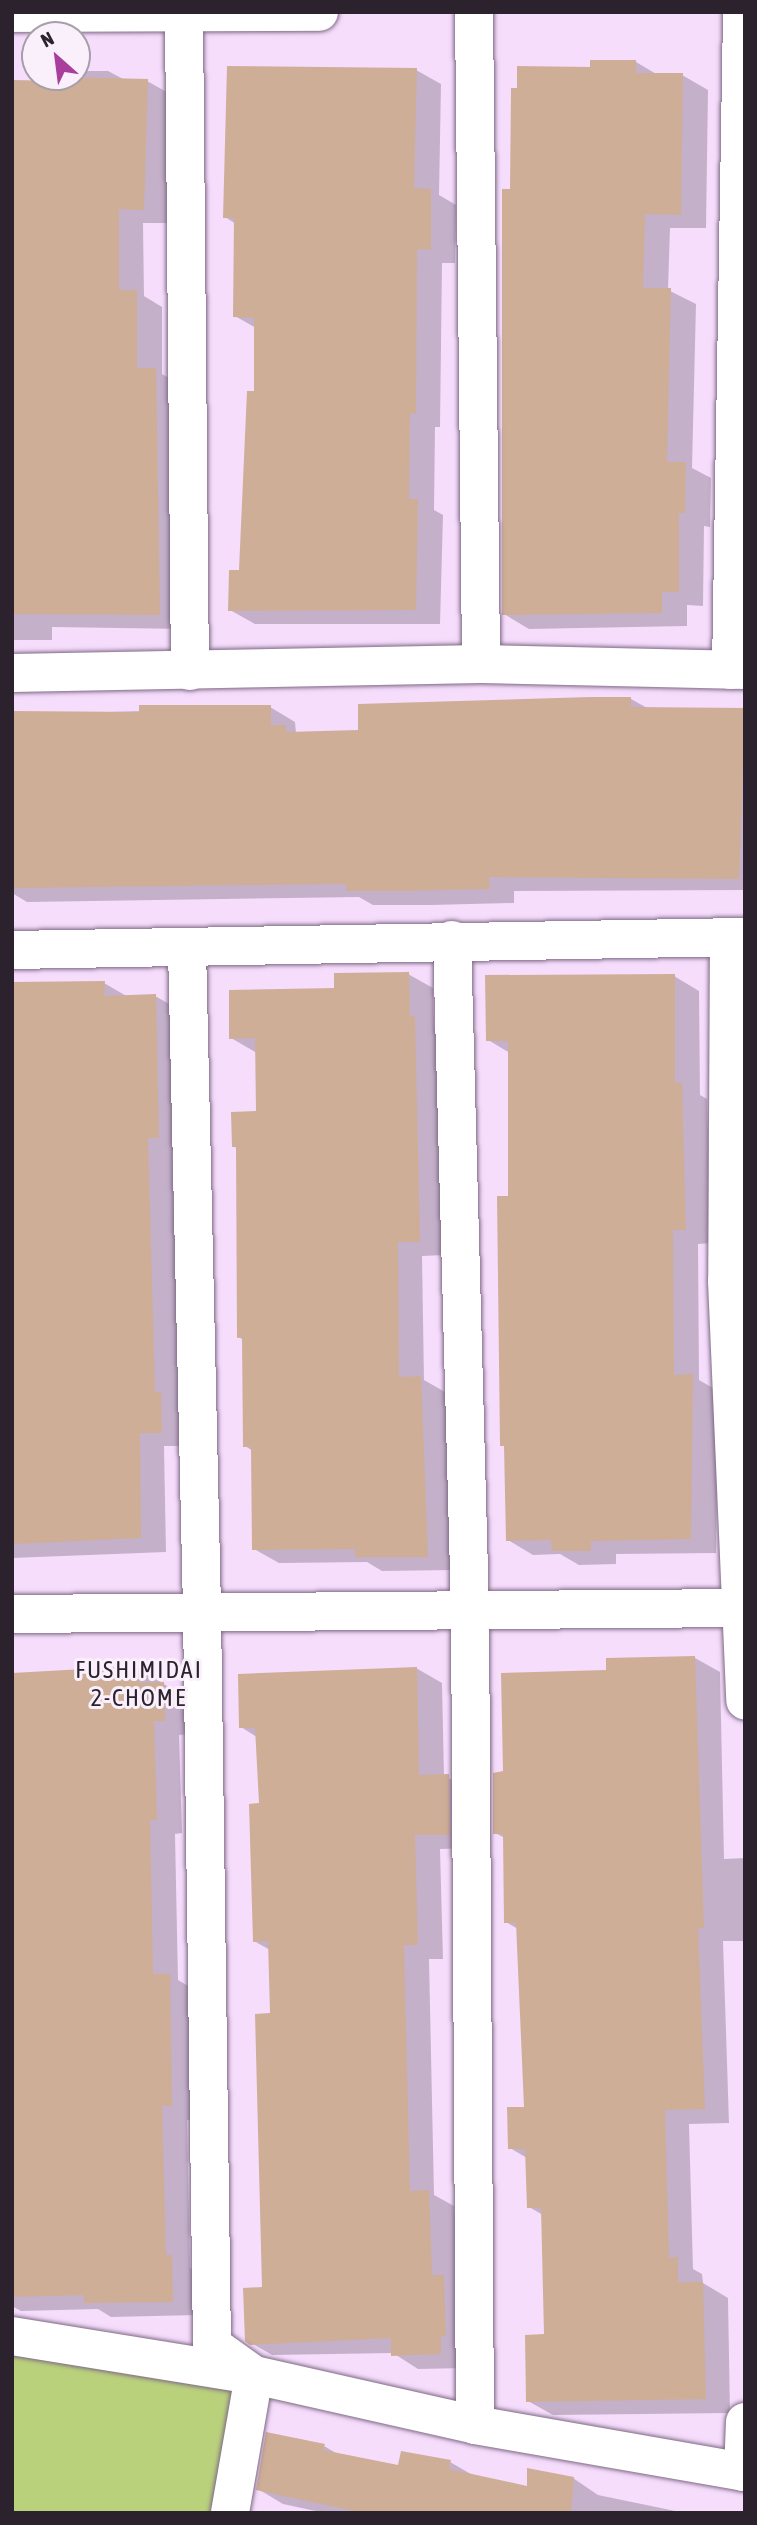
<!DOCTYPE html>
<style>
body{margin:0}
#map{position:relative;width:757px;height:2525px;overflow:hidden;background:#f6ddfc;font-family:"Asap Condensed",sans-serif}
div>[style]{position:absolute}
.green>*{inset:0;background:#bad17c}
.shadow>*{inset:0;background:#0003}
.building>*{inset:0;background:#cfae97}
.roads{filter:drop-shadow(0 0 2px #7f6985) drop-shadow(0 0 2px #7f6985)}
.minor>*{height:38px;margin:-19px;padding:0 19px;transform-origin:19px;border-radius:19px;background:#fff}
.tertiary>*{height:38px;margin:-19px;padding:0 19px;transform-origin:19px;border-radius:19px;background:#fff}
span{translate:-50% -50%;white-space:nowrap;text-align:center;line-height:1.15;-webkit-text-stroke:6px #faf0fc;paint-order:stroke}
.neighbourhood-label{font-size:24px;color:#2b222d;letter-spacing:2px}
.frame{position:absolute;inset:0;border:14px solid #2b222d;pointer-events:none}
.north{position:absolute;left:21px;top:21px;width:70px;height:70px;box-sizing:border-box;background:#faf0fc;border:2px solid #a79ea9;border-radius:50%;rotate:332deg;font-size:19px;font-weight:700;line-height:28px;text-align:center;color:#2b222d}
.north::after{content:'';display:block;margin:auto;width:24px;height:32px;background:#aa3e9d;clip-path:polygon(50% 0,100% 100%,50% 72%,0 100%)}
</style>
<div id="map">
<div class="green">
<i style="clip-path:polygon(12px 2355px,238px 2392px,217px 2513px,12px 2513px)"></i>
</div>
<div class="shadow">
<i style="clip-path:polygon(636px 62px,658px 75px,682px 75px,708px 90px,706px 228px,670px 228px,668px 290px,696px 304px,692px 468px,711px 478px,710px 527px,704px 526px,703px 606px,687px 605px,687px 626px,529px 629px,504px 614px,512px 190px,592px 69px)"></i>
<i style="clip-path:polygon(416px 70px,441px 84px,439px 195px,456px 205px,455px 263px,442px 263px,440px 427px,435px 427px,434px 510px,443px 515px,440px 624px,255px 624px,230px 610px,241px 572px,256px 392px,256px 328px,235px 316px,236px 224px,225px 217px)"></i>
<i style="clip-path:polygon(77px 71px,108px 71px,125px 80px,147px 81px,172px 95px,168px 223px,143px 223px,144px 296px,162px 307px,162px 374px,180px 384px,185px 629px,52px 627px,52px 640px,12px 640px,12px 82px,64px 82px,64px 77px,77px 77px)"></i>
<i style="clip-path:polygon(631px 699px,649px 709px,745px 710px,745px 890px,514px 891px,514px 903px,431px 905px,373px 905px,359px 897px,27px 902px,12px 893px,12px 715px,270px 707px,295px 722px,296px 733px,360px 732px)"></i>
<i style="clip-path:polygon(408px 974px,433px 988px,434px 1029px,440px 1032px,444px 1255px,422px 1256px,424px 1380px,445px 1392px,452px 1570px,382px 1571px,367px 1562px,279px 1563px,254px 1549px,253px 1451px,245px 1446px,244px 1340px,238px 1337px,238px 1149px,233px 1146px,257px 1113px,257px 1053px,231px 1038px,336px 990px)"></i>
<i style="clip-path:polygon(674px 976px,699px 991px,700px 1095px,707px 1099px,711px 1243px,698px 1244px,699px 1380px,718px 1391px,716px 1553px,616px 1554px,616px 1564px,579px 1565px,560px 1554px,533px 1555px,508px 1540px,510px 1053px,488px 1040px)"></i>
<i style="clip-path:polygon(104px 983px,128px 997px,155px 996px,180px 1010px,184px 1151px,172px 1151px,180px 1405px,186px 1446px,164px 1446px,166px 1552px,12px 1558px,12px 984px)"></i>
<i style="clip-path:polygon(695px 1658px,720px 1672px,724px 1859px,745px 1858px,745px 1941px,723px 1941px,729px 2123px,689px 2124px,693px 2269px,702px 2274px,703px 2283px,728px 2298px,730px 2413px,553px 2415px,528px 2401px,546px 2336px,543px 2215px,529px 2207px,527px 2158px,510px 2148px,526px 2108px,518px 1929px,506px 1922px,505px 1838px,495px 1833px,505px 1772px,608px 1672px)"></i>
<i style="clip-path:polygon(138px 1668px,188px 1699px,190px 1734px,179px 1735px,182px 1833px,175px 1834px,178px 1980px,195px 1990px,197px 2120px,187px 2120px,190px 2268px,197px 2272px,198px 2315px,111px 2317px,98px 2309px,21px 2311px,12px 2306px,12px 1674px)"></i>
<i style="clip-path:polygon(416px 1668px,442px 1683px,444px 1776px,474px 1791px,474px 1848px,440px 1849px,443px 1959px,429px 1959px,434px 2195px,454px 2206px,466px 2368px,418px 2369px,393px 2353px,272px 2355px,246px 2340px,264px 2289px,272px 2015px,270px 1950px,254px 1941px,261px 1805px,257px 1737px,241px 1727px)"></i>
<i style="clip-path:polygon(324px 2446px,341px 2456px,400px 2467px,450px 2462px,476px 2477px,528px 2488px,573px 2478px,598px 2495px,685px 2513px,325px 2513px,283px 2504px,258px 2489px)"></i>
</div>
<div class="building">
<i style="clip-path:polygon(590px 60px,636px 60px,636px 73px,683px 73px,681px 215px,645px 214px,643px 288px,671px 288px,667px 462px,686px 462px,685px 513px,679px 513px,679px 592px,662px 592px,662px 613px,502px 615px,502px 189px,510px 189px,511px 88px,517px 88px,517px 66px,590px 67px)"></i>
<i style="clip-path:polygon(227px 66px,417px 68px,414px 188px,431px 189px,431px 250px,417px 249px,416px 414px,410px 413px,409px 499px,418px 499px,416px 610px,228px 611px,229px 570px,239px 570px,247px 391px,254px 391px,254px 318px,233px 317px,234px 218px,223px 218px)"></i>
<i style="clip-path:polygon(62px 77px,148px 79px,144px 210px,119px 209px,119px 290px,137px 290px,137px 368px,156px 368px,160px 615px,12px 614px,12px 80px,62px 81px)"></i>
<i style="clip-path:polygon(590px 697px,631px 697px,631px 707px,745px 708px,739px 879px,489px 877px,490px 889px,404px 891px,346px 891px,346px 884px,12px 888px,12px 711px,139px 712px,139px 705px,271px 705px,271px 725px,286px 725px,286px 732px,358px 730px,358px 704px)"></i>
<i style="clip-path:polygon(409px 972px,410px 1016px,415px 1016px,420px 1242px,398px 1242px,399px 1377px,421px 1376px,428px 1557px,355px 1557px,355px 1549px,252px 1550px,251px 1447px,243px 1447px,242px 1337px,237px 1338px,236px 1147px,232px 1147px,231px 1112px,256px 1111px,255px 1038px,229px 1039px,229px 990px,334px 988px,334px 973px)"></i>
<i style="clip-path:polygon(675px 974px,675px 1083px,682px 1083px,686px 1230px,673px 1230px,674px 1375px,693px 1374px,691px 1539px,591px 1541px,591px 1551px,552px 1551px,551px 1540px,506px 1541px,504px 1446px,500px 1446px,497px 1196px,508px 1196px,508px 1041px,486px 1041px,485px 975px)"></i>
<i style="clip-path:polygon(105px 981px,104px 996px,156px 994px,159px 1138px,148px 1138px,155px 1392px,161px 1392px,162px 1433px,140px 1433px,141px 1538px,12px 1544px,12px 982px)"></i>
<i style="clip-path:polygon(695px 1656px,704px 1928px,698px 1928px,705px 2109px,665px 2110px,669px 2258px,678px 2257px,678px 2282px,703px 2282px,706px 2399px,526px 2402px,525px 2335px,544px 2334px,541px 2208px,527px 2208px,525px 2149px,508px 2149px,507px 2107px,524px 2107px,516px 1923px,504px 1923px,503px 1834px,493px 1834px,493px 1773px,503px 1771px,501px 1673px,606px 1670px,606px 1658px)"></i>
<i style="clip-path:polygon(138px 1666px,139px 1683px,164px 1682px,165px 1721px,154px 1721px,157px 1820px,150px 1820px,153px 1974px,170px 1974px,172px 2106px,162px 2106px,166px 2255px,172px 2255px,173px 2302px,84px 2303px,84px 2295px,12px 2297px,12px 1673px)"></i>
<i style="clip-path:polygon(417px 1667px,419px 1775px,449px 1774px,450px 1835px,415px 1835px,418px 1945px,404px 1945px,410px 2191px,429px 2190px,432px 2275px,444px 2275px,446px 2336px,441px 2336px,441px 2354px,391px 2356px,391px 2338px,250px 2345px,245px 2341px,243px 2288px,262px 2287px,255px 2014px,270px 2013px,268px 1941px,253px 1942px,249px 1804px,259px 1803px,255px 1728px,239px 1728px,238px 1674px)"></i>
<i style="clip-path:polygon(266px 2432px,325px 2444px,323px 2450px,398px 2465px,401px 2451px,451px 2460px,449px 2469px,527px 2486px,527px 2468px,574px 2477px,571px 2513px,363px 2513px,256px 2490px)"></i>
</div>
<div class="roads">
<div class="minor">
<i style="left:474px;top:12px;width:652px;rotate:89.38deg"></i>
<i style="left:184px;top:16px;width:655px;rotate:89.48deg"></i>
<i style="left:731px;top:670px;width:658px;rotate:-89.04deg"></i>
<i style="left:12px;top:673px;width:469px;rotate:-1.1deg"></i>
<i style="left:481px;top:664px;width:264px;rotate:1.3deg"></i>
<i style="left:729px;top:937px;width:344px;rotate:90.3deg"></i>
<i style="left:727px;top:1281px;width:420px;rotate:87.5deg"></i>
<i style="left:452px;top:940px;width:670px;rotate:88.46deg"></i>
<i style="left:470px;top:1610px;width:815px;rotate:89.65deg"></i>
<i style="left:187px;top:948px;width:663px;rotate:88.7deg"></i>
<i style="left:202px;top:1611px;width:734px;rotate:89.22deg"></i>
<i style="left:212px;top:2345px;width:52px;rotate:35.5deg"></i>
<i style="left:254px;top:2375px;width:140px;rotate:99.9deg"></i>
<i style="left:12px;top:950px;width:733px;rotate:-1.02deg"></i>
<i style="left:12px;top:2336px;width:245px;rotate:9.2deg"></i>
<i style="left:254px;top:2375px;width:227px;rotate:12.7deg"></i>
<i style="left:475px;top:2425px;width:274px;rotate:9.9deg"></i>
<i style="left:743px;top:2472px;width:50px;rotate:-87.7deg"></i>
</div>
<div class="tertiary">
<i style="left:12px;top:13px;width:307px;rotate:-0.2deg"></i>
<i style="left:12px;top:1614px;width:733px;rotate:-0.47deg"></i>
</div>
</div>
<div class="neighbourhood-label">
<span style="left:139px;top:1684px">FUSHIMIDAI<br>2-CHOME</span>
</div>
<div class="frame"></div>
<div class="north">N</div>
</div>
